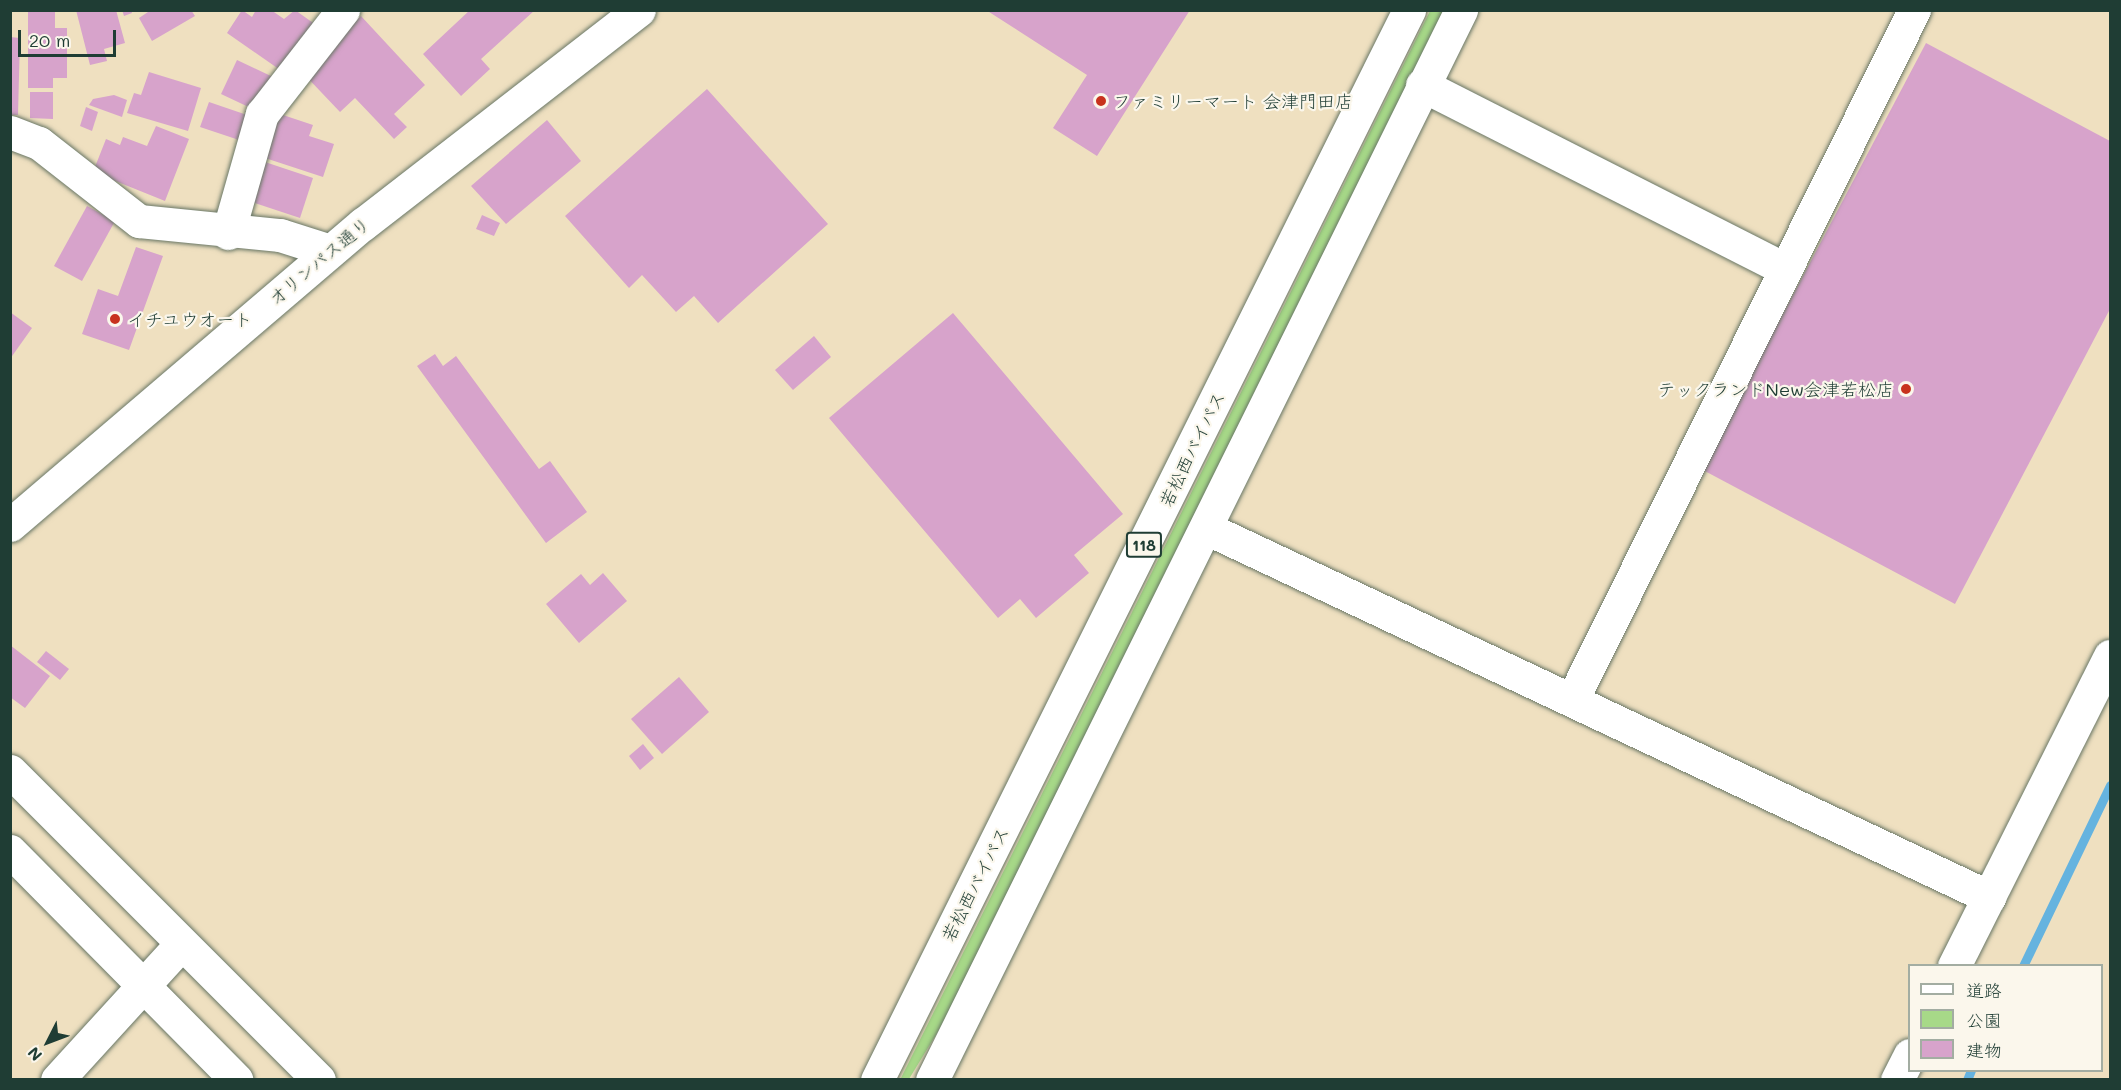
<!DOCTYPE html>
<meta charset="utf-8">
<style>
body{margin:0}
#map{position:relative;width:2121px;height:1090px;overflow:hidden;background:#efe0c0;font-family:Mali,"Klee One",sans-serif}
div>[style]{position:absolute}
.green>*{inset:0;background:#a7d988}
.stream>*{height:9px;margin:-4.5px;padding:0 4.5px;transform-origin:4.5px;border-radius:4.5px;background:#65b3df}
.building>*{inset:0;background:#d7a3cb}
.roads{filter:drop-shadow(0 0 2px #687665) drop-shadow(0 0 2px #687665)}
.minor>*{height:33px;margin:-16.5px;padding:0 16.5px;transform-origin:16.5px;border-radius:16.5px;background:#fff}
.highway>*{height:33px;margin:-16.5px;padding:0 16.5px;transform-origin:16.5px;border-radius:16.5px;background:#fff}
.dots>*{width:16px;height:16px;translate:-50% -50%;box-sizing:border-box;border:3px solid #fbf7ec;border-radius:50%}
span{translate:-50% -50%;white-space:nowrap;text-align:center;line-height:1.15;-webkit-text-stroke:4.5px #fbf7ec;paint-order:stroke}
.shield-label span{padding:2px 4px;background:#fbf7ec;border:2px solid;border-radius:4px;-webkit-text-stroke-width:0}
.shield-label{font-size:16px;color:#1f3d34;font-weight:700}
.poi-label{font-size:18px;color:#1f3d34}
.left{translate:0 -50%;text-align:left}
.right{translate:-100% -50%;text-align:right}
.street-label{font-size:18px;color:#1f3d34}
.frame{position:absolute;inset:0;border:12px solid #1f3d34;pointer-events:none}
.legend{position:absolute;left:1908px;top:964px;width:195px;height:108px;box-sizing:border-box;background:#fbf7ec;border:2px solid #a3ada2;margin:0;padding:8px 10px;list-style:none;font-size:18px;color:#1f3d34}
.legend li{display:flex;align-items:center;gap:12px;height:30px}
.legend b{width:30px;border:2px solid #a3ada2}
.north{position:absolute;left:18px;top:1012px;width:60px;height:60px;-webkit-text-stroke:4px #fbf7ec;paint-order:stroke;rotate:228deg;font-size:16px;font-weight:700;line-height:24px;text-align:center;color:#1f3d34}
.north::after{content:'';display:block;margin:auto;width:21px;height:27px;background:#1f3d34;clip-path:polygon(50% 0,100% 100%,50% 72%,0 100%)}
.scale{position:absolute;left:18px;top:30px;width:98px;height:27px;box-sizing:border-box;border:3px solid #1f3d34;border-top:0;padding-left:8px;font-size:18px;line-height:21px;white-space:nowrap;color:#1f3d34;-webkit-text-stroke:4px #fbf7ec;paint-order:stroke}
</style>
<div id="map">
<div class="green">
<i style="clip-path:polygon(1430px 11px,1445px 11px,942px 1025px,909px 1079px,900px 1080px)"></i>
</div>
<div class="stream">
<i style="left:2023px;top:966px;width:201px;rotate:-64.3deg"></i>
<i style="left:1967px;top:1080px;width:11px;rotate:-68deg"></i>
</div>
<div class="building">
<i style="clip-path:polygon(28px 10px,55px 10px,55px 28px,67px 28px,67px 78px,53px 78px,53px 88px,28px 88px)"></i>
<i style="clip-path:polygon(76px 10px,116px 10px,125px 43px,104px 49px,107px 61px,90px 65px)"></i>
<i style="clip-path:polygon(122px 10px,131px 10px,132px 13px,124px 16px)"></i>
<i style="clip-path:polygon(151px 10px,191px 10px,195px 16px,152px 41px,139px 18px)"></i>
<i style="clip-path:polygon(242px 10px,252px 17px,256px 10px,271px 10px,284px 19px,295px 10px,316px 25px,283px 72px,227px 33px)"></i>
<i style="clip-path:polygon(470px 10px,535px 10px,481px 59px,490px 69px,461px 96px,423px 54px)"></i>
<i style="clip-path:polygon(986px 10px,1190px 10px,1097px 156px,1053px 128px,1087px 75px)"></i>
<i style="clip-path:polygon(361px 16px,425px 85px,394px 114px,407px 127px,394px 139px,355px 98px,340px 112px,302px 72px)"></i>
<i style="clip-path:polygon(10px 37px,20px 38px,18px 115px,10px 115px)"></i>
<i style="clip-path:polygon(1926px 43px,2110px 141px,2110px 309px,1955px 604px,1701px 469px)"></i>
<i style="clip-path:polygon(237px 60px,273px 77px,257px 111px,221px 94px)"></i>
<i style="clip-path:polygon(149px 72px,201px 88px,188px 131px,127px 113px,134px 93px,141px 95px)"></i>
<i style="clip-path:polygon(707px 89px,828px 224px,718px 323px,694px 296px,676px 312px,642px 275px,629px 288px,565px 216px)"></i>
<i style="clip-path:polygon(30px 92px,53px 92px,53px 119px,30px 118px)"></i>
<i style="clip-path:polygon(114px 95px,127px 100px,122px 117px,89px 105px,93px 99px)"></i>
<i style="clip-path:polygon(209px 102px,250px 116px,242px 141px,200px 127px)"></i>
<i style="clip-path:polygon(86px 107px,98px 112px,92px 131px,80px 126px)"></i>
<i style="clip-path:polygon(274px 112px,313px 125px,309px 136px,334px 144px,323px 177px,259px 156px)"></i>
<i style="clip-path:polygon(547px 120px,581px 161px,506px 224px,471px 186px)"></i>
<i style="clip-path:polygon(156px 126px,189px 139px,165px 201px,93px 172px,106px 139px,120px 145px,123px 137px,147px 146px)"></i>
<i style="clip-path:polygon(262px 161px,313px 178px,300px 218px,249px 201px)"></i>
<i style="clip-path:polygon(87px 206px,115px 221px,82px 281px,54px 266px)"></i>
<i style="clip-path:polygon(482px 215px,500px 223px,494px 236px,476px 229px)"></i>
<i style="clip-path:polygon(136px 247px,163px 256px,129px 350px,82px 334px,98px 289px,118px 296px)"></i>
<i style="clip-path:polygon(10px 312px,32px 328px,10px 359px)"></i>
<i style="clip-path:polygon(953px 313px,1123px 514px,1074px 555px,1089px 573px,1036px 618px,1020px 599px,998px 618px,829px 418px)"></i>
<i style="clip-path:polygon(814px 336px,831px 357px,793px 390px,775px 370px)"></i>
<i style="clip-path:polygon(435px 354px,443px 366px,456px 356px,539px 469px,550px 461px,587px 512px,546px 543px,417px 366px)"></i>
<i style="clip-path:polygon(603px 573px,627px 601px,579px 643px,546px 604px,581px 574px,590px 585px)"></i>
<i style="clip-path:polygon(10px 645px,50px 676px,25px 708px,10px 697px)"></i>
<i style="clip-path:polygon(46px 651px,69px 669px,60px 680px,37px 662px)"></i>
<i style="clip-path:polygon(679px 677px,709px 712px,662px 754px,631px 719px)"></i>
<i style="clip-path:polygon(643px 744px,654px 758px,640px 770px,629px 756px)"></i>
</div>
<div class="roads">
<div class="minor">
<i style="left:1422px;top:85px;width:407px;rotate:26.9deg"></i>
<i style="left:10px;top:132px;width:31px;rotate:21deg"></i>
<i style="left:39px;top:143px;width:127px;rotate:38deg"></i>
<i style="left:139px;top:221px;width:142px;rotate:5.7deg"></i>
<i style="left:280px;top:235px;width:52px;rotate:17.7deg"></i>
<i style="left:228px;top:233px;width:124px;rotate:-74.1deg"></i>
<i style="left:262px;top:114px;width:132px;rotate:-52.1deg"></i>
<i style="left:10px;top:525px;width:464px;rotate:-40.5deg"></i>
<i style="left:363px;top:224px;width:349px;rotate:-37.8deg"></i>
<i style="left:1206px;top:528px;width:866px;rotate:25.23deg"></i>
<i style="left:1578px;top:688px;width:757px;rotate:-63.64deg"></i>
<i style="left:10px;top:771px;width:437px;rotate:45deg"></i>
<i style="left:10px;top:851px;width:322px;rotate:45.3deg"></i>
<i style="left:1954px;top:966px;width:347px;rotate:-63.3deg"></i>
<i style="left:57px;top:1080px;width:184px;rotate:-47.6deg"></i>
<i style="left:1897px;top:1080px;width:28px;rotate:-63deg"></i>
</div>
<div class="highway">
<i style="left:877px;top:1080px;width:1195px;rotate:-63.56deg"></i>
<i style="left:932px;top:1080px;width:1194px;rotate:-63.69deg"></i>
</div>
</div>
<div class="dots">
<i style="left:1101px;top:101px;background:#c8321e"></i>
<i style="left:115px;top:319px;background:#c8321e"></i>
<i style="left:1906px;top:389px;background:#c8321e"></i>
</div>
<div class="shield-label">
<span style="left:1144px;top:545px">118</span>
</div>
<div class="poi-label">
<span class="left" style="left:1113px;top:101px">ファミリーマート 会津門田店</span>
<span class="left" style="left:127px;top:319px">イチユウオート</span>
<span class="right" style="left:1894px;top:389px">テックランドNew会津若松店</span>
</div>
<div class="street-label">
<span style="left:319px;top:261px;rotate:-40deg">オリンパス通り</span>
<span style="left:1192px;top:449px;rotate:-64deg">若松西バイパス</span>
<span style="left:975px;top:884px;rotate:-63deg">若松西バイパス</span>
</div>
<div class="frame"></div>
<ul class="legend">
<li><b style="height:8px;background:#fff"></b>道路</li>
<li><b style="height:16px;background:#a7d988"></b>公園</li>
<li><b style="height:16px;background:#d7a3cb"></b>建物</li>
</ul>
<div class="north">N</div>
<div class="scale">20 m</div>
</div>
